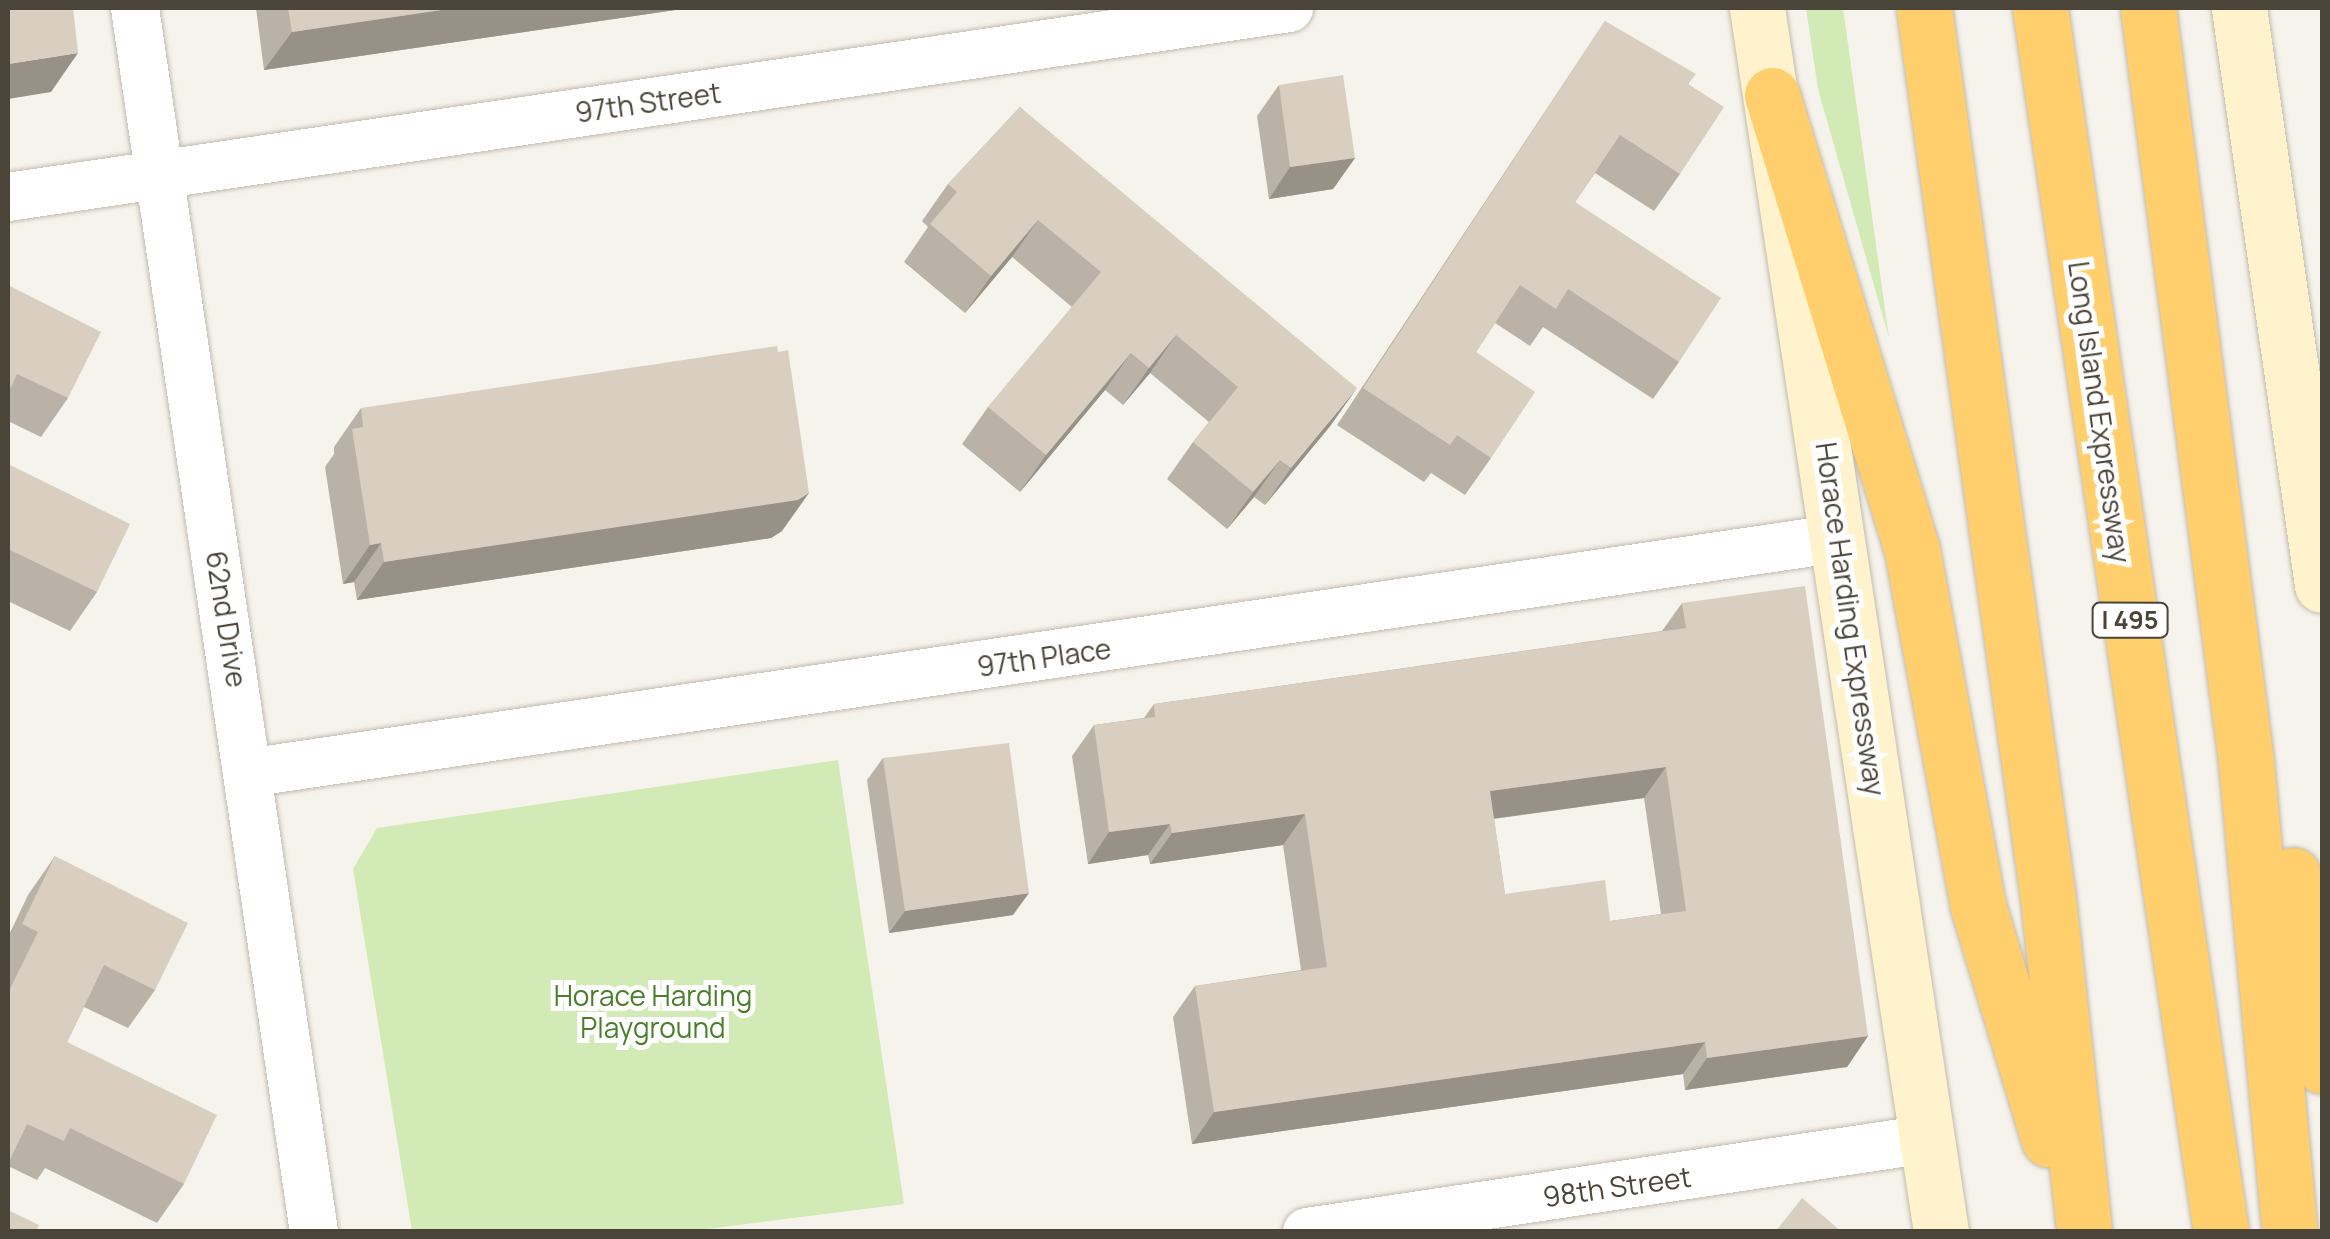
<!DOCTYPE html>
<style>
body{margin:0}
#map{position:relative;width:2330px;height:1239px;overflow:hidden;background:#f6f3ec;font-family:Manrope,sans-serif}
div>[style]{position:absolute}
.green>*{inset:0;background:#d2eab5}
.roads{filter:drop-shadow(0 0 2px #c2bbae) drop-shadow(0 0 2px #c2bbae)}
.minor>*{height:48px;margin:-24px;padding:0 24px;transform-origin:24px;border-radius:24px;background:#fff}
.secondary>*{height:55px;margin:-27.5px;padding:0 27.5px;transform-origin:27.5px;border-radius:27.5px;background:#fff3cd}
.motorway>*{height:55px;margin:-27.5px;padding:0 27.5px;transform-origin:27.5px;border-radius:27.5px;background:#ffcf6e}
.wall>*{inset:0;background:#bab2a6}
.shaded-wall>*{inset:0;background:#979187}
.building>*{inset:0;background:#d8cfc1}
span{translate:-50% -50%;white-space:nowrap;text-align:center;line-height:1.15;-webkit-text-stroke:10px #fff;paint-order:stroke}
.shield-label span{padding:2px 8px;background:#fff;border:2px solid;border-radius:8px;-webkit-text-stroke-width:0}
.shield-label{font-size:25px;color:#4b4439;font-weight:700}
.street-label{font-size:28px;color:#4b4439}
.park-label{font-size:28px;color:#4a7f2a}
.frame{position:absolute;inset:0;border:10px solid #4b4439;pointer-events:none}
</style>
<div id="map">
<div class="green">
<i style="clip-path:polygon(1806px 8px,1843px 8px,1889px 338px,1818px 89px)"></i>
<i style="clip-path:polygon(838px 760px,904px 1204px,683px 1232px,412px 1231px,353px 869px,377px 828px)"></i>
</div>
<div class="roads">
<div class="minor">
<i style="left:135px;top:8px;width:1237px;rotate:81.68deg"></i>
<i style="left:8px;top:197px;width:1295px;rotate:-8.39deg"></i>
<i style="left:247px;top:773px;width:1610px;rotate:-8.39deg"></i>
<i style="left:1307px;top:1232px;width:628px;rotate:-8.52deg"></i>
</div>
<div class="secondary">
<i style="left:1757px;top:8px;width:1238px;rotate:81.45deg"></i>
<i style="left:2239px;top:8px;width:583px;rotate:81.81deg"></i>
</div>
<div class="motorway">
<i style="left:1924px;top:8px;width:899px;rotate:82.07deg"></i>
<i style="left:2048px;top:898px;width:336px;rotate:83.8deg"></i>
<i style="left:2040px;top:8px;width:1237px;rotate:81.59deg"></i>
<i style="left:2148px;top:8px;width:760px;rotate:82.59deg"></i>
<i style="left:2246px;top:762px;width:472px;rotate:84.7deg"></i>
<i style="left:1772px;top:95px;width:476px;rotate:72.9deg"></i>
<i style="left:1912px;top:550px;width:362px;rotate:79.5deg"></i>
<i style="left:1978px;top:906px;width:244px;rotate:73.1deg"></i>
<i style="left:2293px;top:875px;width:193px;rotate:81.4deg"></i>
</div>
</div>
<div class="wall">
<i style="clip-path:polygon(256px 8px,689px 8px,264px 70px)"></i>
<i style="clip-path:polygon(1605px 21px,1689px 84px,1680px 174px,1654px 211px,1595px 173px,1575px 202px,1679px 362px,1653px 399px,1543px 327px,1530px 346px,1495px 323px,1476px 352px,1491px 458px,1465px 495px,1431px 473px,1424px 482px,1337px 425px)"></i>
<i style="clip-path:polygon(1279px 85px,1355px 158px,1333px 189px,1269px 199px,1257px 116px)"></i>
<i style="clip-path:polygon(1020px 107px,1331px 425px,1265px 505px,1254px 497px,1227px 529px,1167px 479px,1193px 442px,1209px 422px,1150px 373px,1123px 405px,1105px 390px,1020px 492px,962px 444px,988px 407px,1072px 307px,1012px 257px,965px 313px,904px 262px,928px 227px,922px 221px,948px 184px)"></i>
<i style="clip-path:polygon(8px 285px,68px 398px,41px 437px,8px 421px)"></i>
<i style="clip-path:polygon(361px 408px,782px 531px,771px 538px,357px 600px,354px 582px,343px 584px,325px 467px,334px 454px,334px 447px)"></i>
<i style="clip-path:polygon(8px 464px,97px 592px,70px 631px,8px 601px)"></i>
<i style="clip-path:polygon(evenodd,1682px 603px,1868px 1036px,1847px 1067px,1685px 1090px,1683px 1074px,1192px 1144px,1173px 1017px,1195px 986px,1301px 970px,1283px 845px,1150px 864px,1148px 855px,1088px 864px,1072px 756px,1094px 725px,1144px 718px,1154px 704px,1662px 631px,1682px 603px,1644px 798px,1661px 914px,1610px 921px,1505px 894px,1494px 819px,1644px 798px)"></i>
<i style="clip-path:polygon(883px 758px,1013px 915px,889px 933px,867px 780px)"></i>
<i style="clip-path:polygon(55px 856px,155px 990px,128px 1028px,84px 1007px,67px 1042px,184px 1184px,157px 1223px,45px 1168px,37px 1180px,8px 1166px,8px 977px,10px 971px,8px 969px,8px 937px,28px 895px)"></i>
</div>
<div class="shaded-wall">
<i style="clip-path:polygon(455px 8px,689px 8px,264px 70px,292px 32px)"></i>
<i style="clip-path:polygon(78px 53px,51px 92px,8px 99px,8px 64px)"></i>
<i style="clip-path:polygon(1355px 158px,1333px 189px,1269px 199px,1290px 167px)"></i>
<i style="clip-path:polygon(1038px 220px,1012px 257px,965px 313px,991px 276px)"></i>
<i style="clip-path:polygon(1176px 335px,1150px 373px,1123px 405px,1149px 368px)"></i>
<i style="clip-path:polygon(1131px 353px,1105px 390px,1020px 492px,1046px 455px)"></i>
<i style="clip-path:polygon(1357px 388px,1331px 425px,1265px 505px,1291px 468px)"></i>
<i style="clip-path:polygon(1280px 460px,1254px 497px,1227px 529px,1253px 492px)"></i>
<i style="clip-path:polygon(809px 493px,782px 531px,771px 538px,357px 600px,384px 562px)"></i>
<i style="clip-path:polygon(381px 543px,354px 582px,343px 584px,370px 545px)"></i>
<i style="clip-path:polygon(1666px 767px,1644px 798px,1468px 822px,1490px 791px)"></i>
<i style="clip-path:polygon(1305px 814px,1283px 845px,1150px 864px,1172px 833px)"></i>
<i style="clip-path:polygon(1170px 824px,1148px 855px,1088px 864px,1109px 832px)"></i>
<i style="clip-path:polygon(1029px 893px,1013px 915px,889px 933px,905px 911px)"></i>
<i style="clip-path:polygon(1868px 1036px,1847px 1067px,1685px 1090px,1707px 1058px)"></i>
<i style="clip-path:polygon(1705px 1042px,1683px 1074px,1192px 1144px,1214px 1112px)"></i>
</div>
<div class="building">
<i style="clip-path:polygon(8px 8px,73px 8px,78px 53px,8px 64px)"></i>
<i style="clip-path:polygon(288px 8px,455px 8px,292px 32px)"></i>
<i style="clip-path:polygon(1605px 21px,1696px 74px,1688px 84px,1724px 107px,1680px 174px,1620px 135px,1575px 202px,1721px 298px,1679px 362px,1568px 289px,1556px 309px,1520px 285px,1476px 352px,1535px 392px,1491px 458px,1457px 435px,1450px 445px,1363px 388px)"></i>
<i style="clip-path:polygon(1343px 75px,1355px 158px,1290px 167px,1279px 85px)"></i>
<i style="clip-path:polygon(1020px 107px,1357px 388px,1291px 468px,1280px 460px,1253px 492px,1193px 442px,1238px 387px,1176px 335px,1149px 368px,1131px 353px,1046px 455px,988px 407px,1101px 272px,1038px 220px,991px 276px,930px 224px,957px 192px,948px 184px)"></i>
<i style="clip-path:polygon(8px 285px,101px 332px,68px 398px,17px 374px,8px 394px)"></i>
<i style="clip-path:polygon(777px 346px,778px 352px,788px 350px,809px 493px,798px 500px,384px 562px,381px 543px,370px 545px,352px 429px,363px 427px,361px 408px)"></i>
<i style="clip-path:polygon(8px 464px,130px 524px,97px 592px,8px 549px)"></i>
<i style="clip-path:polygon(evenodd,1805px 586px,1868px 1036px,1707px 1058px,1705px 1042px,1214px 1112px,1195px 986px,1327px 967px,1305px 814px,1172px 833px,1170px 824px,1109px 832px,1094px 725px,1155px 717px,1154px 704px,1686px 628px,1682px 603px,1805px 586px,1666px 767px,1686px 911px,1610px 921px,1605px 880px,1505px 894px,1490px 791px,1666px 767px)"></i>
<i style="clip-path:polygon(1009px 743px,1029px 893px,905px 911px,883px 758px)"></i>
<i style="clip-path:polygon(55px 856px,188px 923px,155px 990px,104px 965px,67px 1042px,217px 1115px,184px 1184px,70px 1128px,64px 1141px,27px 1124px,8px 1164px,8px 993px,38px 932px,22px 924px)"></i>
<i style="clip-path:polygon(1802px 1198px,1842px 1232px,1775px 1232px)"></i>
<i style="clip-path:polygon(8px 1210px,39px 1225px,36px 1232px,8px 1232px)"></i>
</div>
<div class="shield-label">
<span style="left:2130px;top:620px">I 495</span>
</div>
<div class="street-label">
<span style="left:648px;top:102px;rotate:-8deg">97th Street</span>
<span style="left:2100px;top:412px;rotate:82deg">Long Island Expressway</span>
<span style="left:227px;top:619px;rotate:81deg">62nd Drive</span>
<span style="left:1851px;top:619px;rotate:82deg">Horace Harding Expressway</span>
<span style="left:1044px;top:657px;rotate:-8deg">97th Place</span>
<span style="left:1617px;top:1186px;rotate:-8deg">98th Street</span>
</div>
<div class="park-label">
<span style="left:653px;top:1011px">Horace Harding<br>Playground</span>
</div>
<div class="frame"></div>
</div>
